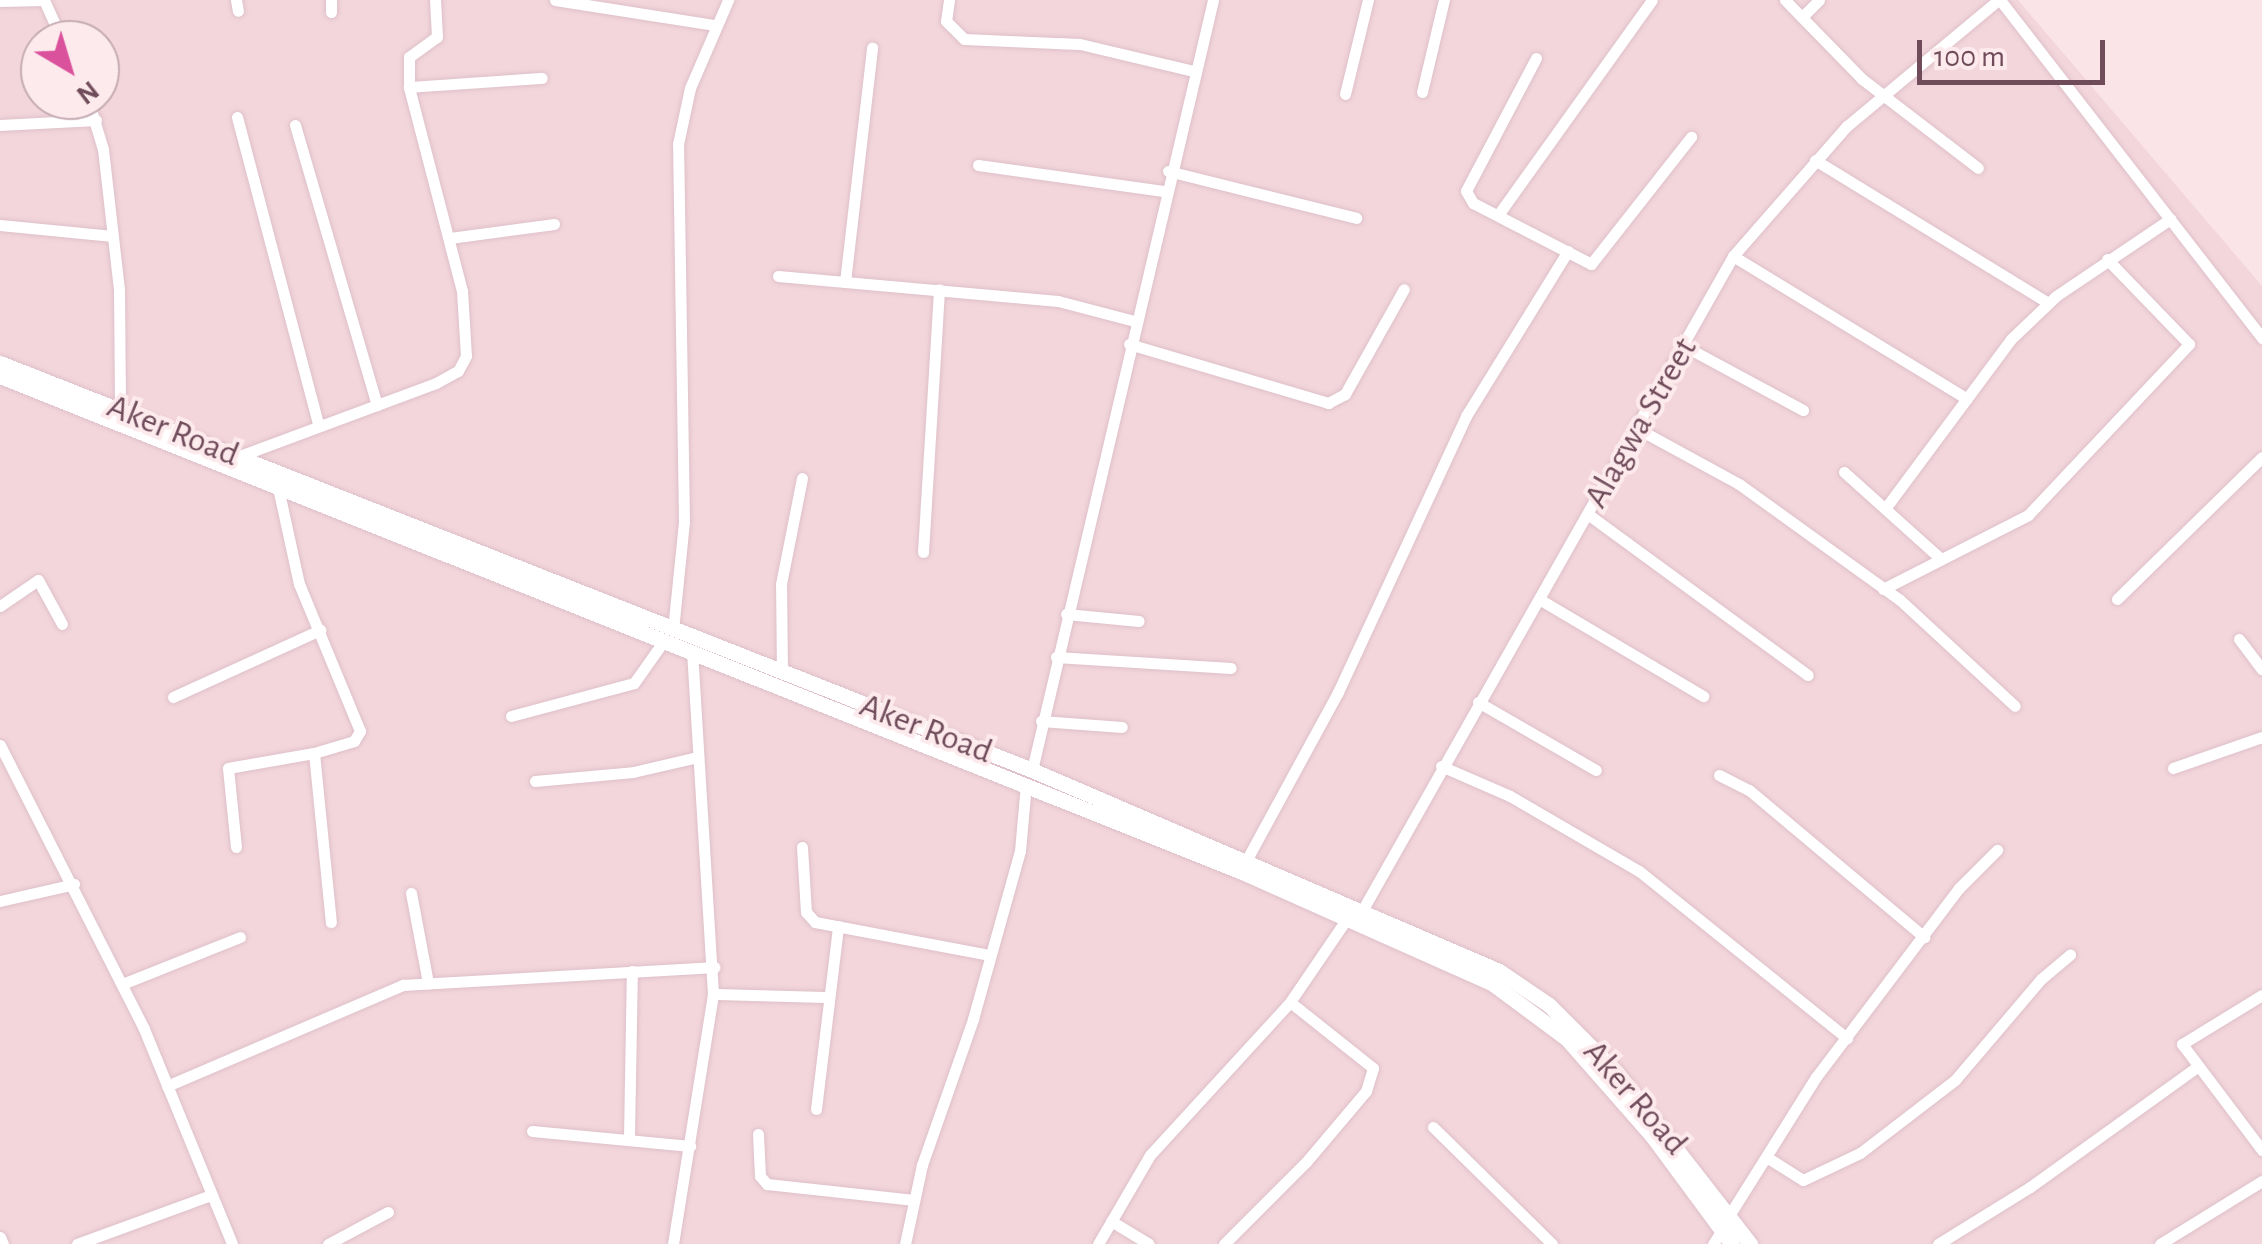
<!DOCTYPE html>
<style>
body{margin:0}
#map{position:relative;width:2262px;height:1244px;overflow:hidden;background:#fae4e7;font-family:"Alegreya Sans",sans-serif}
div>[style]{position:absolute}
.residential>*{inset:0;background:#f3d6dc}
.roads{filter:drop-shadow(0 0 2px #dec0c9) drop-shadow(0 0 2px #dec0c9)}
.minor>*{height:11px;margin:-5.5px;padding:0 5.5px;transform-origin:5.5px;border-radius:5.5px;background:#fff}
.tertiary>*{height:15px;margin:-7.5px;padding:0 7.5px;transform-origin:7.5px;border-radius:7.5px;background:#fff}
span{translate:-50% -50%;white-space:nowrap;text-align:center;line-height:1.15;-webkit-text-stroke:8px #fdeaed;paint-order:stroke}
.street-label{font-size:35px;color:#704c5b}
.north{position:absolute;left:20px;top:20px;width:100px;height:100px;box-sizing:border-box;background:#fdeaed;border:2px solid #c5abb3;border-radius:50%;rotate:142deg;font-size:28px;font-weight:700;line-height:40px;text-align:center;color:#704c5b}
.north::after{content:'';display:block;margin:auto;width:35px;height:45px;background:#db529c;clip-path:polygon(50% 0,100% 100%,50% 72%,0 100%)}
.scale{position:absolute;left:1917px;top:40px;width:188px;height:45px;box-sizing:border-box;border:5px solid #704c5b;border-top:0;padding-left:12px;font-size:30px;line-height:35px;white-space:nowrap;color:#704c5b;-webkit-text-stroke:8px #fdeaed;paint-order:stroke}
</style>
<div id="map">
<div class="residential">
<i style="clip-path:polygon(evenodd,0 0,2018px 0,2262px 286px,2262px 1244px,0 1244px,0 0,40px 40px,100px 40px,100px 100px,40px 100px,40px 40px)"></i>
</div>
<div class="roads">
<div class="minor">
<i style="left:44px;top:0;width:44px;rotate:65.8deg"></i>
<i style="left:236px;top:0;width:11px;rotate:80deg"></i>
<i style="left:331px;top:0;width:12px;rotate:90deg"></i>
<i style="left:555px;top:0;width:162px;rotate:8.9deg"></i>
<i style="left:949px;top:0;width:21px;rotate:98deg"></i>
<i style="left:946px;top:21px;width:25px;rotate:45deg"></i>
<i style="left:964px;top:39px;width:116px;rotate:2.5deg"></i>
<i style="left:1080px;top:44px;width:116px;rotate:13.4deg"></i>
<i style="left:1785px;top:0;width:110px;rotate:45.7deg"></i>
<i style="left:1862px;top:79px;width:146px;rotate:37.5deg"></i>
<i style="left:2000px;top:0;width:428px;rotate:52.2deg"></i>
<i style="left:0;top:1px;width:44px;rotate:-1.3deg"></i>
<i style="left:1802px;top:17px;width:24px;rotate:-45deg"></i>
<i style="left:1536px;top:58px;width:150px;rotate:117.8deg"></i>
<i style="left:1466px;top:191px;width:14px;rotate:60deg"></i>
<i style="left:1473px;top:203px;width:133px;rotate:27.3deg"></i>
<i style="left:1591px;top:264px;width:162px;rotate:-51.8deg"></i>
<i style="left:409px;top:87px;width:133px;rotate:-3.9deg"></i>
<i style="left:1422px;top:92px;width:95px;rotate:-76.6deg"></i>
<i style="left:1345px;top:94px;width:97px;rotate:-76.3deg"></i>
<i style="left:88px;top:100px;width:51px;rotate:73deg"></i>
<i style="left:103px;top:149px;width:141px;rotate:83.5deg"></i>
<i style="left:119px;top:289px;width:120px;rotate:89.5deg"></i>
<i style="left:237px;top:117px;width:318px;rotate:75.2deg"></i>
<i style="left:0;top:125px;width:96px;rotate:-3deg"></i>
<i style="left:295px;top:125px;width:292px;rotate:73.7deg"></i>
<i style="left:1815px;top:160px;width:273px;rotate:31.5deg"></i>
<i style="left:978px;top:165px;width:187px;rotate:8deg"></i>
<i style="left:1168px;top:171px;width:194px;rotate:14deg"></i>
<i style="left:1498px;top:215px;width:264px;rotate:-54.4deg"></i>
<i style="left:0;top:225px;width:113px;rotate:5.6deg"></i>
<i style="left:450px;top:238px;width:105px;rotate:-7.7deg"></i>
<i style="left:1733px;top:256px;width:274px;rotate:31.4deg"></i>
<i style="left:778px;top:276px;width:281px;rotate:5.1deg"></i>
<i style="left:1058px;top:301px;width:79px;rotate:14.7deg"></i>
<i style="left:845px;top:282px;width:236px;rotate:-83.4deg"></i>
<i style="left:1129px;top:344px;width:208px;rotate:16.5deg"></i>
<i style="left:1328px;top:403px;width:19px;rotate:-28deg"></i>
<i style="left:1345px;top:394px;width:120px;rotate:-60.7deg"></i>
<i style="left:1686px;top:347px;width:133px;rotate:28.3deg"></i>
<i style="left:1640px;top:430px;width:113px;rotate:28.6deg"></i>
<i style="left:1739px;top:484px;width:198px;rotate:35.8deg"></i>
<i style="left:1900px;top:600px;width:156px;rotate:42.7deg"></i>
<i style="left:237px;top:457px;width:212px;rotate:-20.4deg"></i>
<i style="left:436px;top:383px;width:25px;rotate:-29deg"></i>
<i style="left:458px;top:371px;width:17px;rotate:-62deg"></i>
<i style="left:466px;top:356px;width:65px;rotate:-93.5deg"></i>
<i style="left:462px;top:291px;width:211px;rotate:-104.6deg"></i>
<i style="left:409px;top:87px;width:30px;rotate:-90deg"></i>
<i style="left:409px;top:57px;width:34px;rotate:-36deg"></i>
<i style="left:437px;top:37px;width:37px;rotate:-93deg"></i>
<i style="left:1844px;top:472px;width:129px;rotate:41.9deg"></i>
<i style="left:1887px;top:506px;width:208px;rotate:-53.4deg"></i>
<i style="left:2011px;top:339px;width:62px;rotate:-43.7deg"></i>
<i style="left:2056px;top:296px;width:138px;rotate:-34deg"></i>
<i style="left:1589px;top:515px;width:271px;rotate:36.2deg"></i>
<i style="left:923px;top:552px;width:263px;rotate:-86.5deg"></i>
<i style="left:1883px;top:589px;width:163px;rotate:-27deg"></i>
<i style="left:2028px;top:515px;width:235px;rotate:-46.7deg"></i>
<i style="left:2189px;top:344px;width:118px;rotate:-134deg"></i>
<i style="left:1539px;top:599px;width:191px;rotate:30.6deg"></i>
<i style="left:2117px;top:599px;width:203px;rotate:-44.4deg"></i>
<i style="left:0;top:606px;width:46px;rotate:-34.4deg"></i>
<i style="left:38px;top:580px;width:50px;rotate:61.4deg"></i>
<i style="left:1066px;top:614px;width:73px;rotate:5.5deg"></i>
<i style="left:673px;top:630px;width:109px;rotate:-84.2deg"></i>
<i style="left:684px;top:522px;width:378px;rotate:-90.9deg"></i>
<i style="left:678px;top:144px;width:57px;rotate:-77.9deg"></i>
<i style="left:690px;top:88px;width:96px;rotate:-66.6deg"></i>
<i style="left:2239px;top:639px;width:38px;rotate:53deg"></i>
<i style="left:1056px;top:657px;width:175px;rotate:3.6deg"></i>
<i style="left:782px;top:673px;width:89px;rotate:-90.6deg"></i>
<i style="left:781px;top:584px;width:108px;rotate:-78.8deg"></i>
<i style="left:173px;top:697px;width:162px;rotate:-24.5deg"></i>
<i style="left:1478px;top:702px;width:136px;rotate:30deg"></i>
<i style="left:511px;top:716px;width:127px;rotate:-15deg"></i>
<i style="left:634px;top:683px;width:50px;rotate:-54.7deg"></i>
<i style="left:1041px;top:721px;width:81px;rotate:4.2deg"></i>
<i style="left:0;top:745px;width:318px;rotate:63.1deg"></i>
<i style="left:144px;top:1029px;width:232px;rotate:67.7deg"></i>
<i style="left:314px;top:753px;width:170px;rotate:84.3deg"></i>
<i style="left:1441px;top:766px;width:75px;rotate:23.5deg"></i>
<i style="left:1510px;top:796px;width:149px;rotate:30.2deg"></i>
<i style="left:1639px;top:871px;width:267px;rotate:38.8deg"></i>
<i style="left:2173px;top:768px;width:94px;rotate:-19.2deg"></i>
<i style="left:1032px;top:770px;width:791px;rotate:-76.77deg"></i>
<i style="left:1719px;top:775px;width:34px;rotate:27deg"></i>
<i style="left:1749px;top:790px;width:229px;rotate:40deg"></i>
<i style="left:535px;top:781px;width:98px;rotate:-5.2deg"></i>
<i style="left:633px;top:772px;width:67px;rotate:-13deg"></i>
<i style="left:236px;top:847px;width:79px;rotate:-95.8deg"></i>
<i style="left:228px;top:768px;width:87px;rotate:-9.9deg"></i>
<i style="left:314px;top:753px;width:42px;rotate:-16.7deg"></i>
<i style="left:354px;top:741px;width:12px;rotate:-59deg"></i>
<i style="left:360px;top:731px;width:159px;rotate:-112.5deg"></i>
<i style="left:299px;top:584px;width:98px;rotate:-102.3deg"></i>
<i style="left:802px;top:847px;width:65px;rotate:86.5deg"></i>
<i style="left:806px;top:912px;width:13px;rotate:48deg"></i>
<i style="left:815px;top:922px;width:178px;rotate:10.7deg"></i>
<i style="left:1247px;top:859px;width:190px;rotate:-61.4deg"></i>
<i style="left:1338px;top:692px;width:304px;rotate:-65.1deg"></i>
<i style="left:1466px;top:416px;width:194px;rotate:-58.3deg"></i>
<i style="left:411px;top:893px;width:92px;rotate:79.3deg"></i>
<i style="left:0;top:901px;width:76px;rotate:-12.9deg"></i>
<i style="left:1363px;top:909px;width:751px;rotate:-60.46deg"></i>
<i style="left:1733px;top:256px;width:173px;rotate:-48.8deg"></i>
<i style="left:1847px;top:126px;width:197px;rotate:-39.8deg"></i>
<i style="left:122px;top:984px;width:127px;rotate:-21.7deg"></i>
<i style="left:713px;top:994px;width:115px;rotate:1.5deg"></i>
<i style="left:2262px;top:995px;width:94px;rotate:148.5deg"></i>
<i style="left:2182px;top:1044px;width:133px;rotate:53deg"></i>
<i style="left:167px;top:1086px;width:257px;rotate:-23.2deg"></i>
<i style="left:403px;top:985px;width:312px;rotate:-3.3deg"></i>
<i style="left:816px;top:1109px;width:184px;rotate:-83.1deg"></i>
<i style="left:1433px;top:1127px;width:167px;rotate:44.5deg"></i>
<i style="left:532px;top:1131px;width:159px;rotate:5.4deg"></i>
<i style="left:758px;top:1134px;width:42px;rotate:87.3deg"></i>
<i style="left:760px;top:1176px;width:11px;rotate:49deg"></i>
<i style="left:767px;top:1184px;width:148px;rotate:6.2deg"></i>
<i style="left:629px;top:1137px;width:166px;rotate:-89deg"></i>
<i style="left:1768px;top:1158px;width:41px;rotate:32.2deg"></i>
<i style="left:1803px;top:1180px;width:63px;rotate:-25.3deg"></i>
<i style="left:1860px;top:1153px;width:120px;rotate:-37.5deg"></i>
<i style="left:1955px;top:1080px;width:133px;rotate:-49.6deg"></i>
<i style="left:2041px;top:979px;width:38px;rotate:-40deg"></i>
<i style="left:1730px;top:1214px;width:162px;rotate:-57.9deg"></i>
<i style="left:1816px;top:1077px;width:237px;rotate:-52.9deg"></i>
<i style="left:1959px;top:888px;width:54px;rotate:-45deg"></i>
<i style="left:1111px;top:1221px;width:44px;rotate:31.2deg"></i>
<i style="left:0;top:1237px;width:8px;rotate:67deg"></i>
<i style="left:77px;top:1244px;width:143px;rotate:-20.1deg"></i>
<i style="left:328px;top:1244px;width:68px;rotate:-28.1deg"></i>
<i style="left:673px;top:1244px;width:253px;rotate:-80.9deg"></i>
<i style="left:713px;top:994px;width:343px;rotate:-93.5deg"></i>
<i style="left:905px;top:1244px;width:81px;rotate:-77.9deg"></i>
<i style="left:922px;top:1165px;width:155px;rotate:-70.7deg"></i>
<i style="left:973px;top:1019px;width:174px;rotate:-74.4deg"></i>
<i style="left:1020px;top:851px;width:67px;rotate:-84.9deg"></i>
<i style="left:1098px;top:1244px;width:103px;rotate:-59.7deg"></i>
<i style="left:1150px;top:1155px;width:207px;rotate:-47.5deg"></i>
<i style="left:1290px;top:1002px;width:103px;rotate:-55.7deg"></i>
<i style="left:1224px;top:1244px;width:116px;rotate:-45deg"></i>
<i style="left:1306px;top:1162px;width:93px;rotate:-49.8deg"></i>
<i style="left:1366px;top:1091px;width:24px;rotate:-73deg"></i>
<i style="left:1373px;top:1068px;width:106px;rotate:-141.5deg"></i>
<i style="left:1713px;top:1244px;width:17px;rotate:-57deg"></i>
<i style="left:1938px;top:1244px;width:108px;rotate:-31.8deg"></i>
<i style="left:2030px;top:1187px;width:206px;rotate:-35.7deg"></i>
<i style="left:2160px;top:1244px;width:120px;rotate:-31.7deg"></i>
</div>
<div class="tertiary">
<i style="left:0;top:363px;width:1109px;rotate:21.52deg"></i>
<i style="left:1032px;top:770px;width:508px;rotate:23.29deg"></i>
<i style="left:1499px;top:971px;width:60px;rotate:34.2deg"></i>
<i style="left:1549px;top:1005px;width:96px;rotate:45deg"></i>
<i style="left:1617px;top:1073px;width:217px;rotate:52.1deg"></i>
<i style="left:0;top:376px;width:1337px;rotate:21.77deg"></i>
<i style="left:1242px;top:872px;width:275px;rotate:24deg"></i>
<i style="left:1493px;top:984px;width:92px;rotate:36.6deg"></i>
<i style="left:1567px;top:1039px;width:130px;rotate:48.7deg"></i>
<i style="left:1653px;top:1137px;width:133px;rotate:53.6deg"></i>
</div>
</div>
<div class="street-label">
<span style="left:1641px;top:423px;rotate:-60deg">Alagwa Street</span>
<span style="left:173px;top:431px;rotate:22deg">Aker Road</span>
<span style="left:926px;top:729px;rotate:21deg">Aker Road</span>
<span style="left:1635px;top:1098px;rotate:49deg">Aker Road</span>
</div>
<div class="north">N</div>
<div class="scale">100 m</div>
</div>
